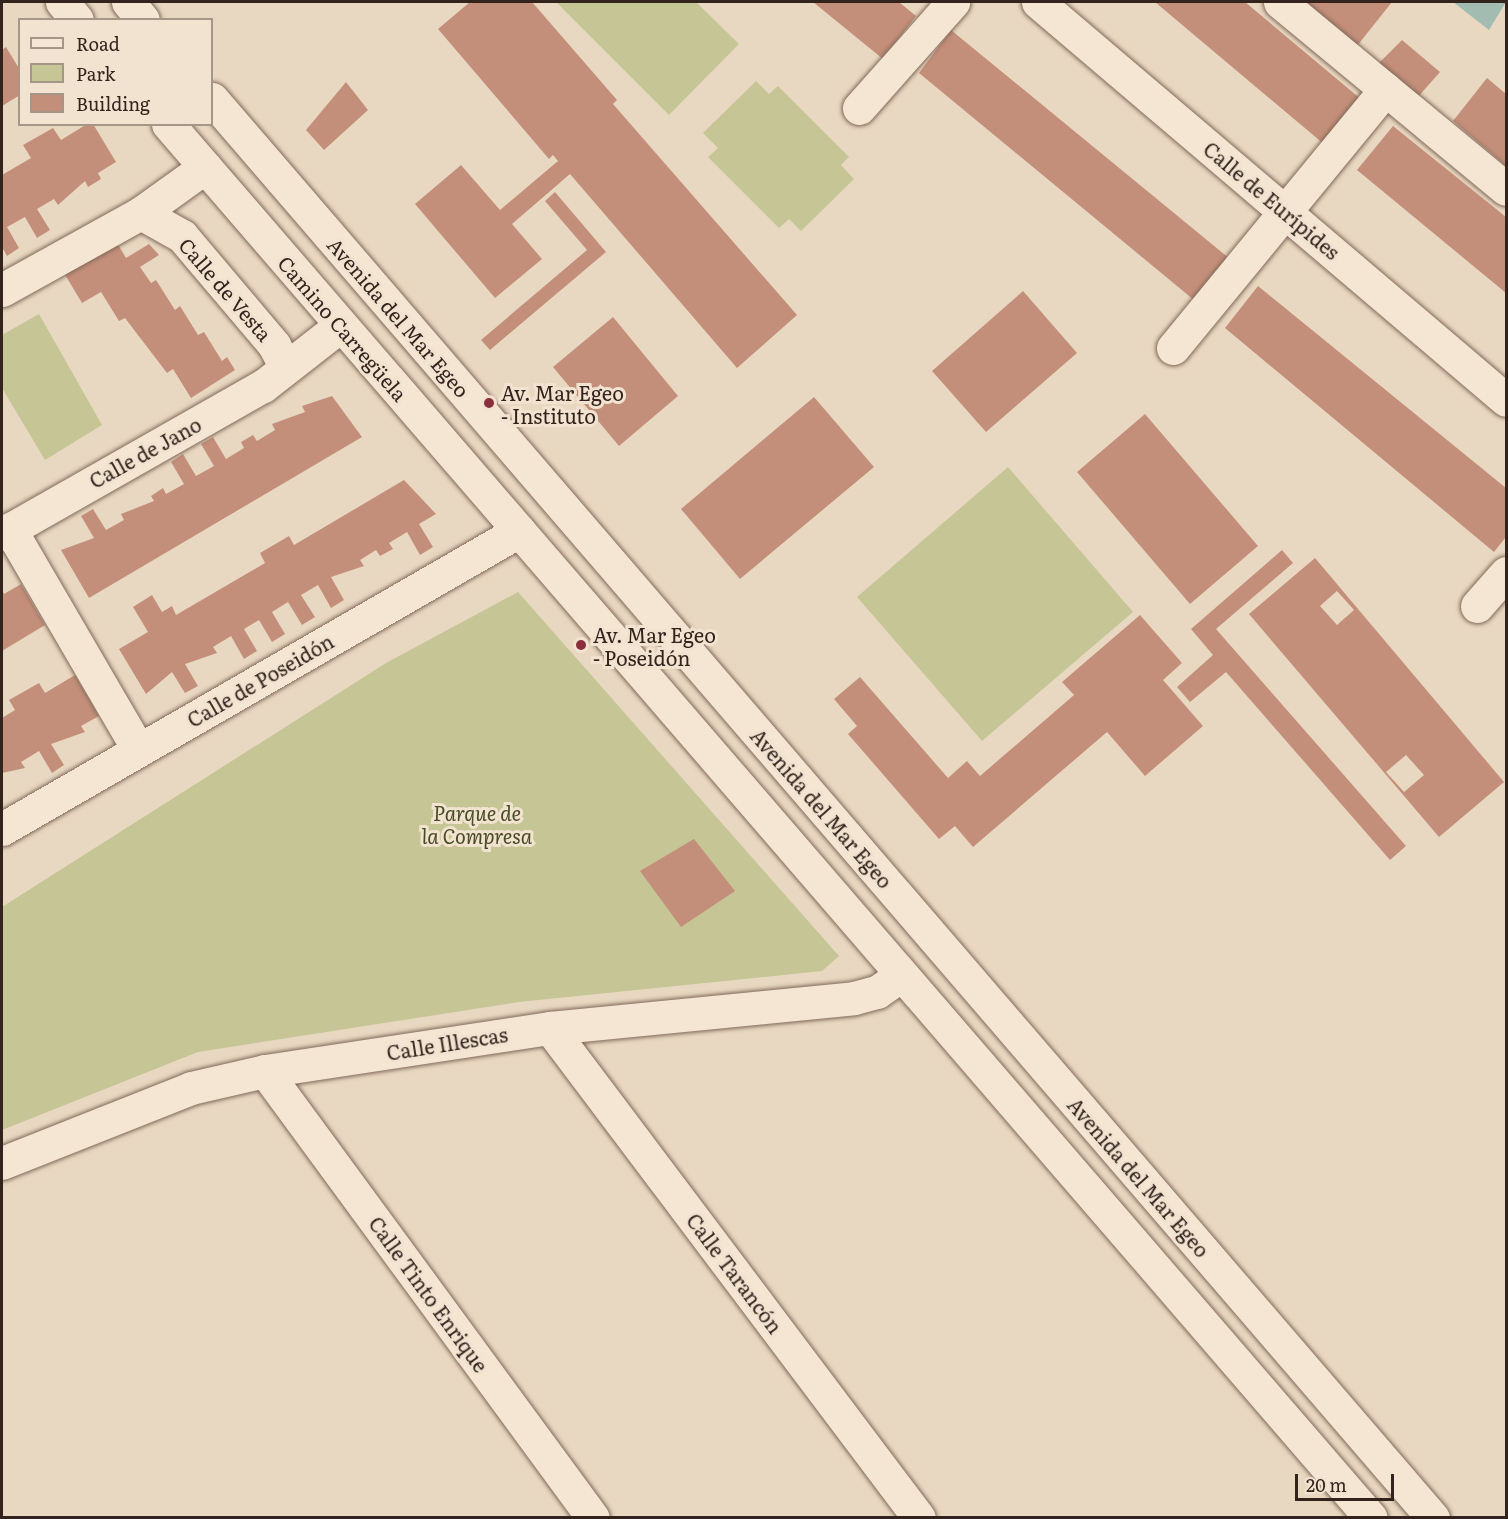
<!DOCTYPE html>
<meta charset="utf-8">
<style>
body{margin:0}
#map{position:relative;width:1508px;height:1519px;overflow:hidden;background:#e9d8c1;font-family:Literata,serif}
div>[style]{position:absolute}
.green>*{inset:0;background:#c6c596}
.water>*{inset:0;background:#a3bcb1}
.building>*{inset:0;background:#c48f7a}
.roads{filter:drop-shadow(0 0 2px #81695a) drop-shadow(0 0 2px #81695a)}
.minor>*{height:33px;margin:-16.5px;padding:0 16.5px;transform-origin:16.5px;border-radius:16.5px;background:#f5e6d3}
.dots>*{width:16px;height:16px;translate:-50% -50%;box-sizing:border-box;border:3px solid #f1e3d0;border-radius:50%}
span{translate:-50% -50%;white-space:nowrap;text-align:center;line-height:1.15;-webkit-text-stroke:6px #f1e3d0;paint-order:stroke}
.street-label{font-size:20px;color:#32241d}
.poi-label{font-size:20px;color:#32241d}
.left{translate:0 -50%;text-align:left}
.park-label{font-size:20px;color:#484c26;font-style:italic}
.frame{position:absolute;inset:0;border:3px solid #32241d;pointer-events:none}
.legend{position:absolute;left:18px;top:18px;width:195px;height:108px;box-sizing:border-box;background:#f1e3d0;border:2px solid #a59788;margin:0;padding:8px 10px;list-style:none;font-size:18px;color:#32241d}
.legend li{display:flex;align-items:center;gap:12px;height:30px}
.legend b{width:30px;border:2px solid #a59788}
.scale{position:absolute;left:1295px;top:1474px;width:99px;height:27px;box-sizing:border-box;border:3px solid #32241d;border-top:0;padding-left:8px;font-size:18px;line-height:21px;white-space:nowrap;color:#32241d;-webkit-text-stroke:4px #f1e3d0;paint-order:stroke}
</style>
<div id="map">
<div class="green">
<i style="clip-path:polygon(556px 2px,696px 2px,739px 44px,669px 115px)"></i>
<i style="clip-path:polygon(756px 81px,769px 94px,778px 86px,849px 157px,841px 165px,854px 179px,801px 231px,789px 219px,779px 228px,708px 157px,718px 148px,703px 133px)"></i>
<i style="clip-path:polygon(39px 314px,102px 425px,45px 460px,2px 388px,2px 335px)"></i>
<i style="clip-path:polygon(1008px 467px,1133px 612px,982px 741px,857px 597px)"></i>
<i style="clip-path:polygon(518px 592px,839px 956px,822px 971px,519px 1002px,198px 1052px,2px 1130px,2px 907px,386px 663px)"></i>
</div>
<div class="water">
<i style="clip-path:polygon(1453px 2px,1506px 2px,1489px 30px)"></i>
</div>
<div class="building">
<i style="clip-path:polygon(470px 2px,532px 2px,617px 100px,613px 104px,797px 315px,737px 368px,570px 174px,512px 224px,542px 259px,495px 298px,415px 204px,461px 165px,500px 210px,558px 161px,553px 155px,549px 159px,438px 29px)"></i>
<i style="clip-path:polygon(813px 2px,899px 2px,916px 16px,883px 59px)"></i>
<i style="clip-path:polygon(1155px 2px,1245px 2px,1362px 100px,1325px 145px)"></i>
<i style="clip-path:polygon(1304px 2px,1392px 2px,1357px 46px)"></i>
<i style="clip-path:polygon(951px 30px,1230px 259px,1194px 300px,919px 73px)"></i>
<i style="clip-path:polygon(1402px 40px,1440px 72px,1417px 98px,1377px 65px)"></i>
<i style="clip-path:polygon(6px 47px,20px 70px,20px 95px,2px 106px,2px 50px)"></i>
<i style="clip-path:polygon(1487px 78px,1506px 94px,1506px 166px,1453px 121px)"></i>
<i style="clip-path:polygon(346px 82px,368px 110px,324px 150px,306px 130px)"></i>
<i style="clip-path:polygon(87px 124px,93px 124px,116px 162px,98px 173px,101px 179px,88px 187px,85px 181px,58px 205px,54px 199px,37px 209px,50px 230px,37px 238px,25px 217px,7px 227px,19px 248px,7px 256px,2px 247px,2px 175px,31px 158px,23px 145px,53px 128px,61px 140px)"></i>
<i style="clip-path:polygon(1393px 126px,1506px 217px,1506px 293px,1357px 170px)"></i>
<i style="clip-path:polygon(555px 192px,606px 252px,490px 350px,481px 340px,587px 250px,545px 201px)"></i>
<i style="clip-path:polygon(116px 241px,126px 258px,149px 244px,159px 255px,140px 267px,151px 283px,156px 280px,175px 310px,180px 306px,198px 335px,204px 332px,222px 361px,227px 357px,235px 370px,191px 398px,173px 369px,167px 373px,125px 318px,119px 321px,101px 292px,82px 303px,64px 273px)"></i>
<i style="clip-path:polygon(1258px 286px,1506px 488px,1506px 537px,1494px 552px,1225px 328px)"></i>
<i style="clip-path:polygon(1023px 291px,1077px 353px,986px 432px,932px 371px)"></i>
<i style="clip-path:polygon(613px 317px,678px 396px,619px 446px,553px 367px)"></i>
<i style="clip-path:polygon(332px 396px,362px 437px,89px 598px,61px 550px,94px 538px,81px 516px,93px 509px,106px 530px,124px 520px,121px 514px,154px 501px,151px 496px,163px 488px,166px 494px,184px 484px,171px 462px,183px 454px,196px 476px,214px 466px,201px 444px,213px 437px,226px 459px,244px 448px,241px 442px,253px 435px,257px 441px,275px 430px,272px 424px,305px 412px,302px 406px)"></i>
<i style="clip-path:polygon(814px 397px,874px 467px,740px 579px,681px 509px)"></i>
<i style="clip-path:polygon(1145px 414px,1258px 546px,1190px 604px,1077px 472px)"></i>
<i style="clip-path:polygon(404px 480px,436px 514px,419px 524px,433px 547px,420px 555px,407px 532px,389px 543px,393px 549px,380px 556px,376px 550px,360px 560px,364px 566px,331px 577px,344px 600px,331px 608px,318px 585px,301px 595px,315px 617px,302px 625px,288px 602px,272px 612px,285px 634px,272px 642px,259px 620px,244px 629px,257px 651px,244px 659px,231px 636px,213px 647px,217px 653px,185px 664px,198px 686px,185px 693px,172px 672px,146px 694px,119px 649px,148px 632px,133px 607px,152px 595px,162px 612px,172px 606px,176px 615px,265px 563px,260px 553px,289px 536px,294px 545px)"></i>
<i style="clip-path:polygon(1282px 550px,1293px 563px,1216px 629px,1406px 846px,1390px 860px,1226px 672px,1190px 702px,1177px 687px,1213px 655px,1191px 629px)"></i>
<i style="clip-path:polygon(evenodd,1315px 558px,1504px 782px,1439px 837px,1249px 614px,1315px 558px,1337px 591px,1354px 610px,1337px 625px,1320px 606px,1337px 591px,1315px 558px,1406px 755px,1424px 775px,1404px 792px,1386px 772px,1406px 755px)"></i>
<i style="clip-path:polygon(21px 584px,45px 625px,2px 651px,2px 590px,4px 594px)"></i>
<i style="clip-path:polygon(1140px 615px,1182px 663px,1163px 680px,1203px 726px,1145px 776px,1107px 732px,973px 847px,955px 826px,939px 839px,848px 734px,857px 726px,834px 699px,860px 677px,948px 778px,967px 761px,980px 776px,1074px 695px,1062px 682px)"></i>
<i style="clip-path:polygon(75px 675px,99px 716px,81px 726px,85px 732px,51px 744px,64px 765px,52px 773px,39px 751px,21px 762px,25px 768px,2px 773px,2px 718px,15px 710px,9px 700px,39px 683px,45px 693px)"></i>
<i style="clip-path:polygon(694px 839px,735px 891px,681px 927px,640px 871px)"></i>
</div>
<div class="roads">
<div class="minor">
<i style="left:62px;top:2px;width:23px;rotate:50deg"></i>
<i style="left:128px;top:2px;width:23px;rotate:50deg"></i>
<i style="left:1038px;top:2px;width:614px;rotate:40.38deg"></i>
<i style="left:1280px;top:2px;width:293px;rotate:39.6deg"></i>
<i style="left:212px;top:99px;width:1872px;rotate:49.29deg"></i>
<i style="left:859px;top:108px;width:142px;rotate:-48.4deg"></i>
<i style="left:168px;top:124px;width:1841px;rotate:49.21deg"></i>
<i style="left:141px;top:213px;width:79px;rotate:-35.7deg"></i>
<i style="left:2px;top:290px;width:159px;rotate:-29deg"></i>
<i style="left:141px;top:213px;width:47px;rotate:29.3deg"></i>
<i style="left:182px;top:236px;width:143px;rotate:49.8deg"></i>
<i style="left:274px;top:345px;width:21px;rotate:62deg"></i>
<i style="left:1173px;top:348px;width:335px;rotate:-50.6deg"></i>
<i style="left:10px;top:529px;width:255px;rotate:59.8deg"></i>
<i style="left:2px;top:534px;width:300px;rotate:-29.6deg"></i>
<i style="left:263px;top:386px;width:99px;rotate:-38deg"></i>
<i style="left:1477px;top:606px;width:44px;rotate:-48.7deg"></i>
<i style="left:2px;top:829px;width:597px;rotate:-29.96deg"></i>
<i style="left:550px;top:1028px;width:613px;rotate:53.02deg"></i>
<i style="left:265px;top:1071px;width:554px;rotate:53.73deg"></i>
<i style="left:2px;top:1163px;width:203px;rotate:-21.6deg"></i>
<i style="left:191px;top:1088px;width:76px;rotate:-12.9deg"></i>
<i style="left:265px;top:1071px;width:288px;rotate:-8.6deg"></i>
<i style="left:550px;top:1028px;width:305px;rotate:-5.6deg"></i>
<i style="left:854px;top:998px;width:24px;rotate:-15deg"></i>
<i style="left:877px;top:992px;width:29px;rotate:-35deg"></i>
</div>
</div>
<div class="dots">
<i style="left:489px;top:403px;background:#8a303d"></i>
<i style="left:581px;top:645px;background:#8a303d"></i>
</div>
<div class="street-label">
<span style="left:1272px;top:200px;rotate:40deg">Calle de Eurípides</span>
<span style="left:226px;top:289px;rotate:49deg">Calle de Vesta</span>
<span style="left:399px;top:317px;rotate:49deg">Avenida del Mar Egeo</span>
<span style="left:343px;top:328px;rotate:49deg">Camino Carregüela</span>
<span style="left:145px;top:452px;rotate:-29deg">Calle de Jano</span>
<span style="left:260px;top:680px;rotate:-30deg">Calle de Poseidón</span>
<span style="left:822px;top:808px;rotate:49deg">Avenida del Mar Egeo</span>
<span style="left:447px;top:1043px;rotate:-9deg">Calle Illescas</span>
<span style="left:1139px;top:1177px;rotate:49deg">Avenida del Mar Egeo</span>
<span style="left:735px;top:1273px;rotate:53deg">Calle Tarancón</span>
<span style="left:429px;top:1294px;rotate:54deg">Calle Tinto Enrique</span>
</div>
<div class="poi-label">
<span class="left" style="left:501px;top:404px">Av. Mar Egeo<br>- Instituto</span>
<span class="left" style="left:593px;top:646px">Av. Mar Egeo<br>- Poseidón</span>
</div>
<div class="park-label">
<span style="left:477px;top:824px">Parque de<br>la Compresa</span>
</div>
<div class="frame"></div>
<ul class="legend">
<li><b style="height:8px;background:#f5e6d3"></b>Road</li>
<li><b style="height:16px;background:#c6c596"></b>Park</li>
<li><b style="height:16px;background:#c48f7a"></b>Building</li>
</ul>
<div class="scale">20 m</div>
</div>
